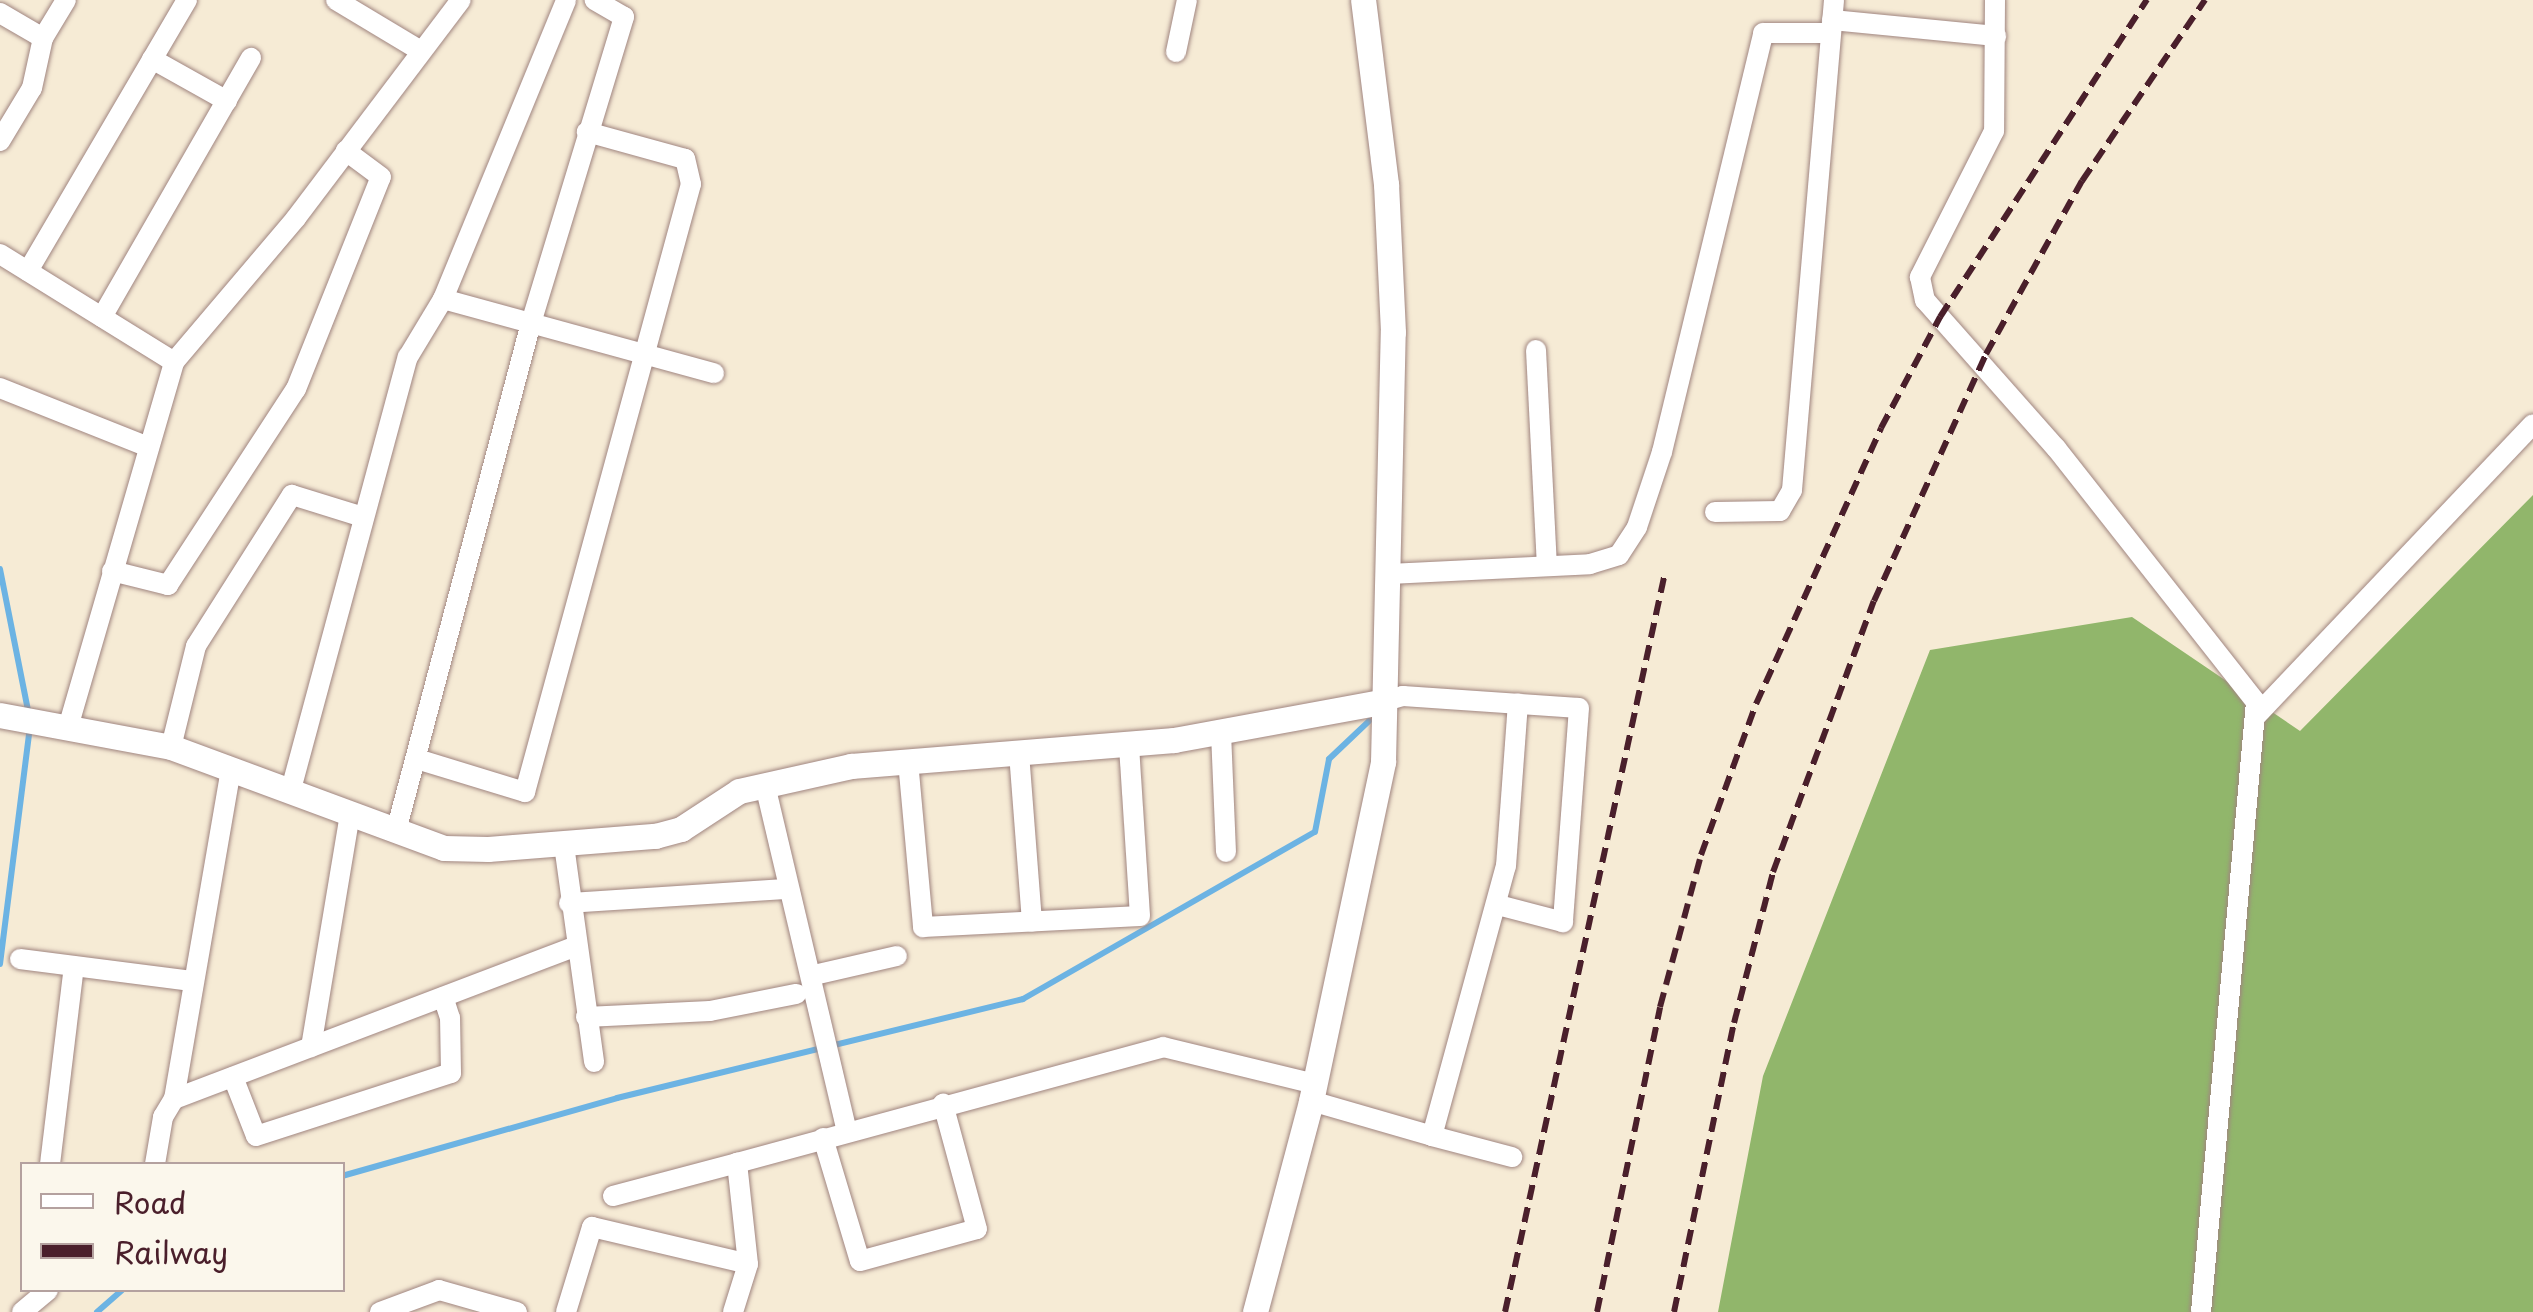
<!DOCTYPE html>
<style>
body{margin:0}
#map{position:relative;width:2533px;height:1312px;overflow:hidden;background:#f6ebd5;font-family:"Playpen Sans",sans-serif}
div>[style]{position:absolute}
.forest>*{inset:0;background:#91b66b}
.stream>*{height:6px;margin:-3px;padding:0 3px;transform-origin:3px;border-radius:3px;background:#6cb3e3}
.roads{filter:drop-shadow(0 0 2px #a08580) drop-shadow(0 0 2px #a08580)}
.minor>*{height:20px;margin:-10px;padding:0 10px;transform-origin:10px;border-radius:10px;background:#fff}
.tertiary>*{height:25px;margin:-12.5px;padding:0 12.5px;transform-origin:12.5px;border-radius:12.5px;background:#fff}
.rail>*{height:6px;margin-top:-3px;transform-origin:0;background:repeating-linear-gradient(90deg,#4a1f2b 0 15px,transparent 0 23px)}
span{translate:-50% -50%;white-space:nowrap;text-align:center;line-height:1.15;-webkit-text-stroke:10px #fbf7ec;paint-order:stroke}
.legend{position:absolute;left:20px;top:1162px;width:325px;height:130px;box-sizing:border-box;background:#fbf7ec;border:2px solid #b4a19f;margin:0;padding:12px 18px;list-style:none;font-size:30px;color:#4a1f2b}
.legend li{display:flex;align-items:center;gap:20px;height:50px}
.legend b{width:50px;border:2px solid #b4a19f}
</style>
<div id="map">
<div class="forest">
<i style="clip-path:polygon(2533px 495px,2533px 1312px,1718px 1312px,1763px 1076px,1930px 650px,2132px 617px,2300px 731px)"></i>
</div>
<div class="stream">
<i style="left:0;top:569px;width:149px;rotate:78.8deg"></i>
<i style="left:0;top:964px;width:239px;rotate:-82.8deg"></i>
<i style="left:342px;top:1176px;width:286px;rotate:-15.8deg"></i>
<i style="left:617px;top:1098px;width:418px;rotate:-13.7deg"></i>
<i style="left:1023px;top:999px;width:336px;rotate:-29.8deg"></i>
<i style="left:1315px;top:832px;width:74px;rotate:-79.1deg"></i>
<i style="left:1329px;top:759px;width:55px;rotate:-43.5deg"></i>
<i style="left:97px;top:1312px;width:33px;rotate:-41deg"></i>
</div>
<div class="roads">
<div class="minor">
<i style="left:336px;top:0;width:99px;rotate:31deg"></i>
<i style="left:1995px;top:0;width:131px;rotate:90.4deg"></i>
<i style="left:1994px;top:131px;width:164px;rotate:116.9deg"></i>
<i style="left:1920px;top:277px;width:24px;rotate:78deg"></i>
<i style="left:1925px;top:300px;width:198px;rotate:48.5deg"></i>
<i style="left:2056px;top:448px;width:323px;rotate:51.8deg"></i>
<i style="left:2256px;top:702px;width:612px;rotate:95.15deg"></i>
<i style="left:0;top:13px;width:50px;rotate:30.2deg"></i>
<i style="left:1832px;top:20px;width:165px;rotate:5.6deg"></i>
<i style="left:1176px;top:52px;width:53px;rotate:-78.1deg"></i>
<i style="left:152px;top:59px;width:86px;rotate:29.2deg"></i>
<i style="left:0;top:141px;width:62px;rotate:-58.9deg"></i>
<i style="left:32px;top:88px;width:51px;rotate:-77.6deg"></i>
<i style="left:43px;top:38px;width:44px;rotate:-58.8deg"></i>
<i style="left:0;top:254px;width:205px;rotate:31.8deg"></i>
<i style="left:28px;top:271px;width:314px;rotate:-59.6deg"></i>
<i style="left:443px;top:299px;width:281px;rotate:15.3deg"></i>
<i style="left:102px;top:317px;width:299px;rotate:-60.1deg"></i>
<i style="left:1536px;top:350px;width:216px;rotate:87.1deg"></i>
<i style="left:0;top:388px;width:157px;rotate:21.7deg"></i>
<i style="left:1715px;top:512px;width:65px;rotate:-0.9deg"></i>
<i style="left:1780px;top:511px;width:24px;rotate:-60deg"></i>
<i style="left:1792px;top:490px;width:492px;rotate:-85.1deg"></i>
<i style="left:112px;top:571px;width:58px;rotate:14deg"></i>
<i style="left:168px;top:585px;width:234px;rotate:-56.9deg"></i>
<i style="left:296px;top:389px;width:228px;rotate:-68.2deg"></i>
<i style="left:381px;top:177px;width:44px;rotate:-143.4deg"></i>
<i style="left:1389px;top:574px;width:201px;rotate:-2.8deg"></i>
<i style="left:1590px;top:564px;width:30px;rotate:-17deg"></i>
<i style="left:1619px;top:555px;width:33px;rotate:-57deg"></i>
<i style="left:1637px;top:527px;width:79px;rotate:-71.6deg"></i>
<i style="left:1662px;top:452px;width:431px;rotate:-76.4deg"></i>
<i style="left:1763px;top:33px;width:67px"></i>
<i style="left:1382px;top:702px;width:22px;rotate:-16deg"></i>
<i style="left:1403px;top:696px;width:176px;rotate:3.9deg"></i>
<i style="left:1579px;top:708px;width:215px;rotate:94.3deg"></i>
<i style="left:1563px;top:922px;width:67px;rotate:-165.3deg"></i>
<i style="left:2256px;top:716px;width:402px;rotate:-46.5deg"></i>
<i style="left:69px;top:724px;width:377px;rotate:-73.8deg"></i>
<i style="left:174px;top:362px;width:189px;rotate:-49.7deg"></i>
<i style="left:296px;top:218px;width:273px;rotate:-52.9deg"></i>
<i style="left:1221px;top:733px;width:119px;rotate:87.6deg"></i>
<i style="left:171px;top:747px;width:104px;rotate:-76.1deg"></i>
<i style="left:196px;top:646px;width:179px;rotate:-57.6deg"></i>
<i style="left:292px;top:495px;width:74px;rotate:17.2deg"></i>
<i style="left:1019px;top:753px;width:169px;rotate:85.6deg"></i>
<i style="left:417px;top:759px;width:113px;rotate:17deg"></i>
<i style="left:525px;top:792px;width:630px;rotate:-74.73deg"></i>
<i style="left:691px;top:184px;width:26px;rotate:-103deg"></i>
<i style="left:685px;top:159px;width:102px;rotate:-164.6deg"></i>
<i style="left:908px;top:761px;width:167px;rotate:84.8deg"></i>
<i style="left:923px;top:927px;width:217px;rotate:-2.9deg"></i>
<i style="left:1140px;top:916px;width:172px;rotate:-93.7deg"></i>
<i style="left:231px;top:769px;width:335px;rotate:99.8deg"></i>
<i style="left:174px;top:1099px;width:428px;rotate:-20.8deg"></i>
<i style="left:765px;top:785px;width:356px;rotate:76.7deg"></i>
<i style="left:290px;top:793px;width:452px;rotate:-74.9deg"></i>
<i style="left:408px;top:357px;width:68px;rotate:-58.9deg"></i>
<i style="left:443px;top:299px;width:323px;rotate:-67.6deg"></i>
<i style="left:396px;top:831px;width:526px;rotate:-75.12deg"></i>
<i style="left:531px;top:323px;width:320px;rotate:-73.1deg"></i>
<i style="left:624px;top:17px;width:34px;rotate:-150deg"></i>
<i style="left:564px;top:845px;width:219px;rotate:82.1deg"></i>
<i style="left:569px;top:903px;width:218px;rotate:-3.7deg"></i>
<i style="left:20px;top:959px;width:173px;rotate:7.3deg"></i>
<i style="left:814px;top:975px;width:85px;rotate:-12.9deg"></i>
<i style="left:586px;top:1017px;width:124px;rotate:-2.8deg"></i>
<i style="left:710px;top:1011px;width:88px;rotate:-11.2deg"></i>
<i style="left:311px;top:1047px;width:235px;rotate:-80.5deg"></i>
<i style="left:233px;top:1077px;width:63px;rotate:68.7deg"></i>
<i style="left:256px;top:1136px;width:205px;rotate:-17.9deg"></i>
<i style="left:451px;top:1073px;width:55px;rotate:-91deg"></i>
<i style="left:450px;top:1018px;width:22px;rotate:-108deg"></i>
<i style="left:1311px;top:1101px;width:126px;rotate:16.1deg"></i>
<i style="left:1432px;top:1136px;width:280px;rotate:-74.7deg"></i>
<i style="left:1506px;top:866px;width:163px;rotate:-85.8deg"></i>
<i style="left:1432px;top:1136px;width:83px;rotate:14.7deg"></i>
<i style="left:823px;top:1138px;width:128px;rotate:73.3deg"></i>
<i style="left:860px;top:1261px;width:121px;rotate:-15.3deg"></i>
<i style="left:977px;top:1229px;width:130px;rotate:-105.2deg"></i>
<i style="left:50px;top:1164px;width:199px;rotate:-83.1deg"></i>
<i style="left:155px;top:1164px;width:48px;rotate:-80.3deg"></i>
<i style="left:163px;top:1117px;width:21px;rotate:-59deg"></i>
<i style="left:613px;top:1196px;width:128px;rotate:-14.9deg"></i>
<i style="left:22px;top:1312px;width:34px;rotate:-40deg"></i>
<i style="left:380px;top:1312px;width:63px;rotate:-20.4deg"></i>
<i style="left:439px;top:1290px;width:81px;rotate:15.8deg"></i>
<i style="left:566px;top:1312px;width:89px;rotate:-73deg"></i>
<i style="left:592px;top:1227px;width:160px;rotate:13.3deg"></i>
<i style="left:748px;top:1264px;width:102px;rotate:-96.2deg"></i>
<i style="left:737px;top:1163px;width:442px;rotate:-15.2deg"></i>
<i style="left:1163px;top:1047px;width:156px;rotate:13.7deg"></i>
<i style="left:733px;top:1312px;width:50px;rotate:-72.6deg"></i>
</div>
<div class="tertiary">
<i style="left:0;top:715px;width:174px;rotate:10.6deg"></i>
<i style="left:171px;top:747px;width:291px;rotate:20.3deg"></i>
<i style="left:444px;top:848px;width:44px;rotate:1.3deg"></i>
<i style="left:488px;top:849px;width:168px;rotate:-4.5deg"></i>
<i style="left:655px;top:836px;width:27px;rotate:-15deg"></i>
<i style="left:681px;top:829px;width:69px;rotate:-33.2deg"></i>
<i style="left:739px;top:791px;width:115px;rotate:-12.6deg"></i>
<i style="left:851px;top:766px;width:324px;rotate:-4.6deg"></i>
<i style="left:1174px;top:740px;width:211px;rotate:-10.4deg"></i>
<i style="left:1255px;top:1312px;width:218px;rotate:-75.1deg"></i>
<i style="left:1311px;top:1101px;width:347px;rotate:-78deg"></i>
<i style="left:1383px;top:762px;width:430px;rotate:-88.7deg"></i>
<i style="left:1393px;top:332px;width:148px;rotate:-92.7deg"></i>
<i style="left:1386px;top:184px;width:185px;rotate:-97.1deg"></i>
</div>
</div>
<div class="rail">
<i style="left:1505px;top:1312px;width:752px;rotate:-77.79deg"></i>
<i style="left:1597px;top:1312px;width:311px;rotate:-78.3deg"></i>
<i style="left:1660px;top:1007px;width:157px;rotate:-74.9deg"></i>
<i style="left:1701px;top:855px;width:161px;rotate:-70deg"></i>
<i style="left:1756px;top:704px;width:303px;rotate:-65.6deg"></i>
<i style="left:1881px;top:428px;width:126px;rotate:-62deg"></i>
<i style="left:1940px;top:317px;width:379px;rotate:-56.9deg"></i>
<i style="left:1674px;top:1312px;width:295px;rotate:-78.3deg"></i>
<i style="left:1734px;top:1023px;width:156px;rotate:-75.5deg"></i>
<i style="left:1773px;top:872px;width:289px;rotate:-69.6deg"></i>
<i style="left:1874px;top:601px;width:271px;rotate:-65.6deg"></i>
<i style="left:1986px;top:354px;width:198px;rotate:-61deg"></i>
<i style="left:2082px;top:181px;width:219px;rotate:-55.8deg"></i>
</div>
<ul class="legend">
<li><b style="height:12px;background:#fff"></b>Road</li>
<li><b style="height:12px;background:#4a1f2b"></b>Railway</li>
</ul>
</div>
